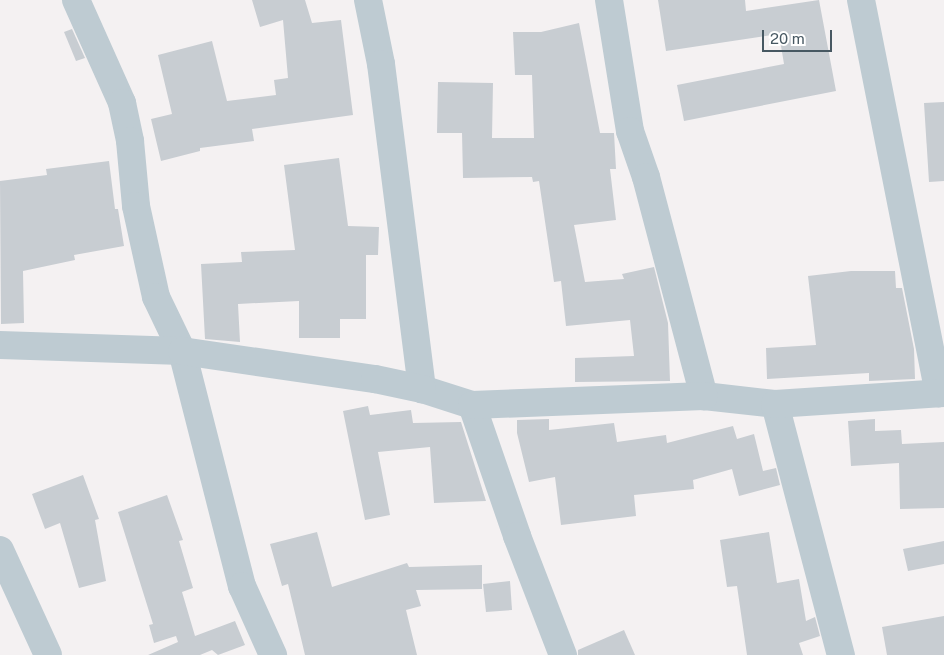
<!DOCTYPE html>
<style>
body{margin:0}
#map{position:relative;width:944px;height:655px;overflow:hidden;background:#f4f1f2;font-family:"Public Sans",sans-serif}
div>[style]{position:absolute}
.building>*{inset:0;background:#c8cdd2}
.minor>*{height:28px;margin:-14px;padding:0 14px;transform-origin:14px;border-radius:14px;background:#becbd2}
span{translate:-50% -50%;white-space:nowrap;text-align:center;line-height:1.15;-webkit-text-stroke:4px #fff;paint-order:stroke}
.scale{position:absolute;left:762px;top:30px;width:70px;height:22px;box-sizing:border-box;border:2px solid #475862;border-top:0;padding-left:6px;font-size:15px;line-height:18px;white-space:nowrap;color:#475862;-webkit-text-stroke:4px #fff;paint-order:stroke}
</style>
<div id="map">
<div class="building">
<i style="clip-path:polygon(252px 0,305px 0,312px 23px,341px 20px,353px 115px,252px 129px,254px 141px,200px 148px,200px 151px,161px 161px,151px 119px,172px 114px,158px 55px,212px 41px,227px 101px,276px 95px,274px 80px,288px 78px,283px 20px,260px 27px)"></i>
<i style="clip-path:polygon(658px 0,745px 0,746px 11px,819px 0,836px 91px,684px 121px,677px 85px,784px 64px,779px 34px,666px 51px)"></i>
<i style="clip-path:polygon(579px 23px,600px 133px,614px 133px,616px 169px,610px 169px,616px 220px,574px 225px,585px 282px,624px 279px,622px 274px,654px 267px,668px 323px,670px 381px,575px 382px,575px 358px,634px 356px,630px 320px,566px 326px,561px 281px,554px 282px,539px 181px,533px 182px,532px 177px,463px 178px,462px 133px,437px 133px,438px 82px,493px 83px,492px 138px,534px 138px,532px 75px,515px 75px,513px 32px,541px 32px)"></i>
<i style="clip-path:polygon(72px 29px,85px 58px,76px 61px,64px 32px)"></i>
<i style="clip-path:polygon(944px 102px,944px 181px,929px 182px,924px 103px)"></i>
<i style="clip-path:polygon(339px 158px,348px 226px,379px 227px,378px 255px,366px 255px,366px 319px,340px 319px,340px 338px,299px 338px,299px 301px,238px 304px,240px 342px,205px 339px,201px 264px,242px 262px,241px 252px,295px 250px,284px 165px)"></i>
<i style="clip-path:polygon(109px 161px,115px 209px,118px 209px,124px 246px,74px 255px,75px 260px,23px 271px,24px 323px,1px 324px,0 181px,47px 175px,46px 169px)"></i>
<i style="clip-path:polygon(851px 271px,895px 271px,896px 288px,902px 288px,914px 349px,915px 379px,869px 381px,869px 373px,767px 379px,766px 348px,816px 345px,808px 276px)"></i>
<i style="clip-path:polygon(368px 406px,370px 415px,411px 410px,413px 423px,461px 422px,486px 501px,434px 503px,430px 447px,378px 452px,390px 515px,365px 520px,343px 411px)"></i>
<i style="clip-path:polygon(549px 419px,549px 430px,614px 423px,617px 442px,666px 435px,667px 443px,733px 426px,737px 439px,754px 434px,763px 471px,776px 468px,780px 485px,739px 496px,732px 469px,693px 480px,694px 489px,634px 495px,636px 516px,561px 525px,555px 477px,529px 482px,517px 433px,517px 420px)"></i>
<i style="clip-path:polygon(875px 419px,875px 431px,901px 430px,902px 444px,944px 442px,944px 508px,900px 509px,899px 463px,851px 466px,848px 421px)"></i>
<i style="clip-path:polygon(83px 475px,99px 519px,95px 520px,106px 581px,79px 588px,60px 523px,45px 529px,32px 494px)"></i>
<i style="clip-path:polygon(167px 495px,183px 540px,179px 541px,193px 588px,182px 592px,195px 636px,235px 621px,245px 645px,218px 655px,212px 650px,200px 655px,148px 655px,178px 642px,176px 636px,154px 643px,149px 625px,153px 624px,118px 512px)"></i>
<i style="clip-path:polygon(317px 532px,332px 587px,407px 563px,409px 567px,482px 565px,482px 589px,416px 590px,421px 606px,406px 610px,417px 655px,305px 655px,288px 584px,282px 586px,270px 544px)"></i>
<i style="clip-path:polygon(769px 532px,777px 583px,799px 579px,806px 621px,815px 617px,820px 636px,799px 643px,803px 655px,747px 655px,737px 586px,727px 587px,720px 540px)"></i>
<i style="clip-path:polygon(944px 541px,944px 564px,908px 571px,903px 549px)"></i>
<i style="clip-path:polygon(510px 581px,512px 610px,486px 612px,483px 584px)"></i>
<i style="clip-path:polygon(944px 616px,944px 655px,887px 655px,882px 627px)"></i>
<i style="clip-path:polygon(624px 630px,635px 655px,578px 655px,578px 650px)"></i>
</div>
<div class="minor">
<i style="left:76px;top:0;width:113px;rotate:65.9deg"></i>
<i style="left:122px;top:103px;width:39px;rotate:78deg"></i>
<i style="left:130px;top:141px;width:65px;rotate:84.7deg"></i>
<i style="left:136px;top:206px;width:93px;rotate:77.6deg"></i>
<i style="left:156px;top:297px;width:60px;rotate:64.3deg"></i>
<i style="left:182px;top:351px;width:243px;rotate:75.7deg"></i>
<i style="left:242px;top:586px;width:76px;rotate:65.8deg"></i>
<i style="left:368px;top:0;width:65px;rotate:78.5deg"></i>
<i style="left:381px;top:64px;width:328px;rotate:82.8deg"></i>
<i style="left:422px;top:389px;width:52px;rotate:17.7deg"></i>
<i style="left:472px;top:405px;width:139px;rotate:71deg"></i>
<i style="left:517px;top:536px;width:128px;rotate:68.9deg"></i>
<i style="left:609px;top:0;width:133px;rotate:80.9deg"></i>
<i style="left:630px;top:131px;width:49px;rotate:70.8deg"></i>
<i style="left:646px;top:177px;width:227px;rotate:75.2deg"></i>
<i style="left:704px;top:396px;width:71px;rotate:6.4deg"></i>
<i style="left:775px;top:404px;width:260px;rotate:75.3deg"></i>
<i style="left:861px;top:0;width:401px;rotate:78.8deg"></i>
<i style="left:0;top:345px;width:182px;rotate:1.9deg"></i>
<i style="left:182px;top:351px;width:195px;rotate:8.3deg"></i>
<i style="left:375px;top:379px;width:48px;rotate:12deg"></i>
<i style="left:775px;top:404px;width:169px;rotate:-3.7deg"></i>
<i style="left:472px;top:405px;width:232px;rotate:-2.2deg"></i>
<i style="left:0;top:550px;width:115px;rotate:65.4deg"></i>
</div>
<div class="scale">20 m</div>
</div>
